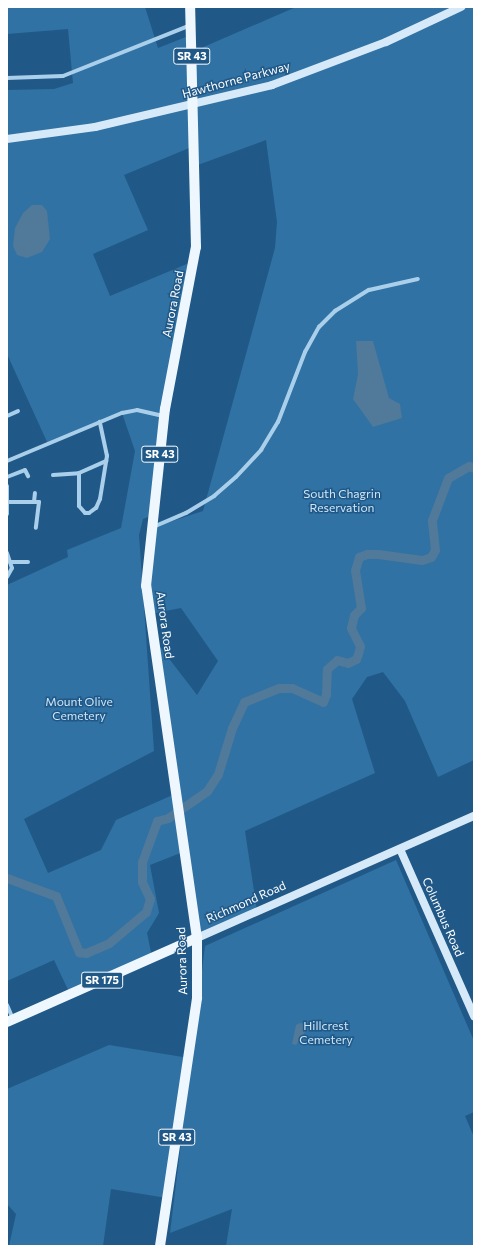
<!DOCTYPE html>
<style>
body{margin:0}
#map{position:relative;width:481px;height:1253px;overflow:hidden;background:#205988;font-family:Commissioner,sans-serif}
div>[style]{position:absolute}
.green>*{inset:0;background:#3072a4}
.water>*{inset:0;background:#50799a}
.river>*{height:9px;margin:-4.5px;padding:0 4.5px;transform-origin:4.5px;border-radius:4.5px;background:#50799a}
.street>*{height:4px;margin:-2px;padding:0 2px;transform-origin:2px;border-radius:2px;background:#aacfeb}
.secondary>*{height:8px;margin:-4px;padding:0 4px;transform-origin:4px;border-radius:4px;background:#d6e9f8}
.primary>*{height:10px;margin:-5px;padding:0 5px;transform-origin:5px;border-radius:5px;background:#eff7fe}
span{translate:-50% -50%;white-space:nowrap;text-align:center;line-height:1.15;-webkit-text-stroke:3px #205988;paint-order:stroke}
.shield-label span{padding:1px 3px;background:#205988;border:1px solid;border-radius:3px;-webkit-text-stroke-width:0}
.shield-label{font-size:11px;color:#fff;font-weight:700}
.street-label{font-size:12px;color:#fff}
.park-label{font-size:12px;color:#cfe6f8}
.frame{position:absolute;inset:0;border:8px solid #fff;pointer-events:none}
</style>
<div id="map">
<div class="green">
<i style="clip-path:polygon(evenodd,7px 7px,145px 7px,158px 48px,191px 35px,192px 52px,296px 7px,474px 7px,474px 760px,438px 777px,405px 701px,383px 672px,367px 677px,352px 699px,375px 773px,245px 831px,257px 911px,197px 938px,183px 852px,150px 865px,159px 913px,147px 933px,152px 957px,70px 994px,54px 960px,7px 981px,7px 585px,68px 557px,67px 550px,121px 528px,135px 451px,122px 413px,48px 444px,7px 354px,7px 90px,54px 89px,73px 83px,68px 29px,7px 34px,7px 7px,266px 140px,277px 222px,275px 248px,203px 511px,151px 528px,150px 614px,181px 608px,218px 661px,197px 695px,154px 639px,175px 794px,116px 820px,101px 850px,48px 873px,24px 819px,154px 751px,139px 535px,143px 519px,153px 515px,194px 261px,110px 296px,93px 254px,148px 230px,124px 175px,194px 146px,195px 166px,266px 140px)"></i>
<i style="clip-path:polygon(396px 860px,474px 1041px,474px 1112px,465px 1116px,474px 1137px,474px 1246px,226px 1246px,232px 1209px,170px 1233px,205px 946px)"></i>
<i style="clip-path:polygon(109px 1045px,189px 1058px,167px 1198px,111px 1189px,103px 1246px,9px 1246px,16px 1214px,7px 1204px,7px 1089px)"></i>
</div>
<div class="water">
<i style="clip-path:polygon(32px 205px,42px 205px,47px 211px,50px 239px,42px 252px,27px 258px,17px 255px,13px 246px,15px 228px,23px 213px)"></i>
<i style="clip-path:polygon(356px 341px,373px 341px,389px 398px,400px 404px,402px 418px,373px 427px,353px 399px,358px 374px)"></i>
<i style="clip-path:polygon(300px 1023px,304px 1024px,307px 1029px,296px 1045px,292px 1044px,296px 1025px)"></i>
</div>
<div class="river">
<i style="left:7px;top:878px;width:52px;rotate:20.2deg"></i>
<i style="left:56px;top:896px;width:61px;rotate:67.7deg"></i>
<i style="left:79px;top:952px;width:7px;rotate:8deg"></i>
<i style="left:86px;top:953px;width:25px;rotate:-23deg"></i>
<i style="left:109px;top:943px;width:48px;rotate:-40deg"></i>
<i style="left:146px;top:912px;width:14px;rotate:-73deg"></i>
<i style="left:150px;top:899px;width:19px;rotate:-115deg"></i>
<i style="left:142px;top:882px;width:20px;rotate:-90deg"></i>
<i style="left:142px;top:862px;width:44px;rotate:-69.9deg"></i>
<i style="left:157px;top:821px;width:11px;rotate:-15deg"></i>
<i style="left:168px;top:818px;width:47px;rotate:-34.7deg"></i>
<i style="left:207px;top:791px;width:20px;rotate:-57deg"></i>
<i style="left:218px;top:774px;width:48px;rotate:-73.1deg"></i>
<i style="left:232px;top:728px;width:29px;rotate:-65deg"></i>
<i style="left:244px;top:702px;width:38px;rotate:-22deg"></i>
<i style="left:279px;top:688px;width:13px"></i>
<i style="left:292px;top:688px;width:34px;rotate:24deg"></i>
<i style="left:323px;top:702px;width:9px;rotate:-69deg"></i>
<i style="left:326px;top:694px;width:25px;rotate:-88deg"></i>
<i style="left:327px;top:669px;width:13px;rotate:-42deg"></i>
<i style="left:337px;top:660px;width:11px;rotate:15deg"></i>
<i style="left:348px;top:663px;width:9px;rotate:-27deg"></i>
<i style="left:356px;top:659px;width:5px;rotate:-68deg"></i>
<i style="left:358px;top:654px;width:8px;rotate:-76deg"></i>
<i style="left:360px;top:646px;width:20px;rotate:-117deg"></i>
<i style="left:351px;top:628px;width:13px;rotate:-77deg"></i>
<i style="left:354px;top:615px;width:10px;rotate:-45deg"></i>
<i style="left:361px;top:608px;width:38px;rotate:-99deg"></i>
<i style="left:355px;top:570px;width:14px;rotate:-73deg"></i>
<i style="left:359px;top:557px;width:9px;rotate:-21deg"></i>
<i style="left:367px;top:554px;width:11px"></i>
<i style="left:378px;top:554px;width:44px;rotate:7.8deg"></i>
<i style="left:422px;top:560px;width:9px;rotate:-18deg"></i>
<i style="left:431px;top:557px;width:8px;rotate:-60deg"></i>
<i style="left:435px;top:550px;width:30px;rotate:-96deg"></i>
<i style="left:432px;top:520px;width:45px;rotate:-69.1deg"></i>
<i style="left:448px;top:478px;width:24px;rotate:-30deg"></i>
<i style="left:469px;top:466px;width:5px;rotate:22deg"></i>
</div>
<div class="street">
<i style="left:7px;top:78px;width:56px;rotate:-2deg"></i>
<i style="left:63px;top:76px;width:138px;rotate:-21.7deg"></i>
<i style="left:7px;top:416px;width:12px;rotate:-24deg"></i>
<i style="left:7px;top:461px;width:125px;rotate:-22.7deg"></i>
<i style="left:122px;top:413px;width:15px;rotate:-11deg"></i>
<i style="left:137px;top:410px;width:28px;rotate:13deg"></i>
<i style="left:79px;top:473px;width:33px;rotate:90deg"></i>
<i style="left:79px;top:506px;width:9px;rotate:49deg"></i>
<i style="left:85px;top:513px;width:4px"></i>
<i style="left:89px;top:513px;width:9px;rotate:-36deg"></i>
<i style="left:96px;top:508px;width:10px;rotate:-66deg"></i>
<i style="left:100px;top:499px;width:44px;rotate:-80.8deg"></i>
<i style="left:107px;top:456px;width:35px;rotate:-102deg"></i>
<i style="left:53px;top:475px;width:26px;rotate:-4deg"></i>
<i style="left:79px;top:473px;width:30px;rotate:-24deg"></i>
<i style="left:7px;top:477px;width:19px;rotate:-21deg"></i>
<i style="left:25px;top:470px;width:7px;rotate:63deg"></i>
<i style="left:7px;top:486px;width:28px;rotate:90deg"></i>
<i style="left:8px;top:502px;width:31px"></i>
<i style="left:39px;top:502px;width:26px;rotate:97deg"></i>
<i style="left:34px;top:502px;width:9px;rotate:-84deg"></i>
<i style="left:153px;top:527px;width:36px;rotate:-23deg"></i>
<i style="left:186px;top:513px;width:33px;rotate:-31deg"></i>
<i style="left:214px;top:496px;width:29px;rotate:-41deg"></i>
<i style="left:236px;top:477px;width:37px;rotate:-47deg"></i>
<i style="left:261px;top:450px;width:33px;rotate:-59deg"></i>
<i style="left:278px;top:422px;width:75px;rotate:-68.9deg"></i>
<i style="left:305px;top:352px;width:29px;rotate:-61deg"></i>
<i style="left:319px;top:327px;width:23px;rotate:-45deg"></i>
<i style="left:335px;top:311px;width:40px;rotate:-32deg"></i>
<i style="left:369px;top:290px;width:50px;rotate:-12.7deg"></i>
<i style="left:7px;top:553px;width:16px;rotate:72deg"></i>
<i style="left:12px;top:568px;width:10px;rotate:119deg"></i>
<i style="left:10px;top:562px;width:18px"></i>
<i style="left:7px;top:1005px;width:15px;rotate:67deg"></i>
</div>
<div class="secondary">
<i style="left:7px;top:139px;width:89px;rotate:-7.8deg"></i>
<i style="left:95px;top:127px;width:182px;rotate:-13.3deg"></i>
<i style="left:272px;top:85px;width:122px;rotate:-20.7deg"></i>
<i style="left:386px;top:42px;width:83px;rotate:-25deg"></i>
<i style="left:400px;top:849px;width:183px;rotate:66.1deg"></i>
<i style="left:197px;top:938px;width:303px;rotate:-23.8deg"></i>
</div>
<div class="primary">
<i style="left:7px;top:1022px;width:208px;rotate:-23.9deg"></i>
<i style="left:160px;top:1246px;width:251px;rotate:-81.5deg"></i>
<i style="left:197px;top:998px;width:60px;rotate:-90deg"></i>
<i style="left:197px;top:938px;width:356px;rotate:-98.2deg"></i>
<i style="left:146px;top:586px;width:178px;rotate:-83.9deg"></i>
<i style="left:165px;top:409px;width:165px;rotate:-79.2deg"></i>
<i style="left:196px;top:247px;width:240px;rotate:-91.4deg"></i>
</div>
<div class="shield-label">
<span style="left:192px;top:56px">SR 43</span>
<span style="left:160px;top:454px">SR 43</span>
<span style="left:102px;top:980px">SR 175</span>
<span style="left:177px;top:1137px">SR 43</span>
</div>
<div class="street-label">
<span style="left:236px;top:80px;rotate:-15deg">Hawthorne Parkway</span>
<span style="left:173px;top:304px;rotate:-79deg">Aurora Road</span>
<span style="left:165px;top:625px;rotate:82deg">Aurora Road</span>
<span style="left:246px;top:902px;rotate:-24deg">Richmond Road</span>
<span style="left:443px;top:917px;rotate:66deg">Columbus Road</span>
<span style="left:182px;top:961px;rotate:-92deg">Aurora Road</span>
</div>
<div class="park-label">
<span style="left:342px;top:501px">South Chagrin<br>Reservation</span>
<span style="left:79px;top:709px">Mount Olive<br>Cemetery</span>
<span style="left:326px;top:1033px">Hillcrest<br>Cemetery</span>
</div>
<div class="frame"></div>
</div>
